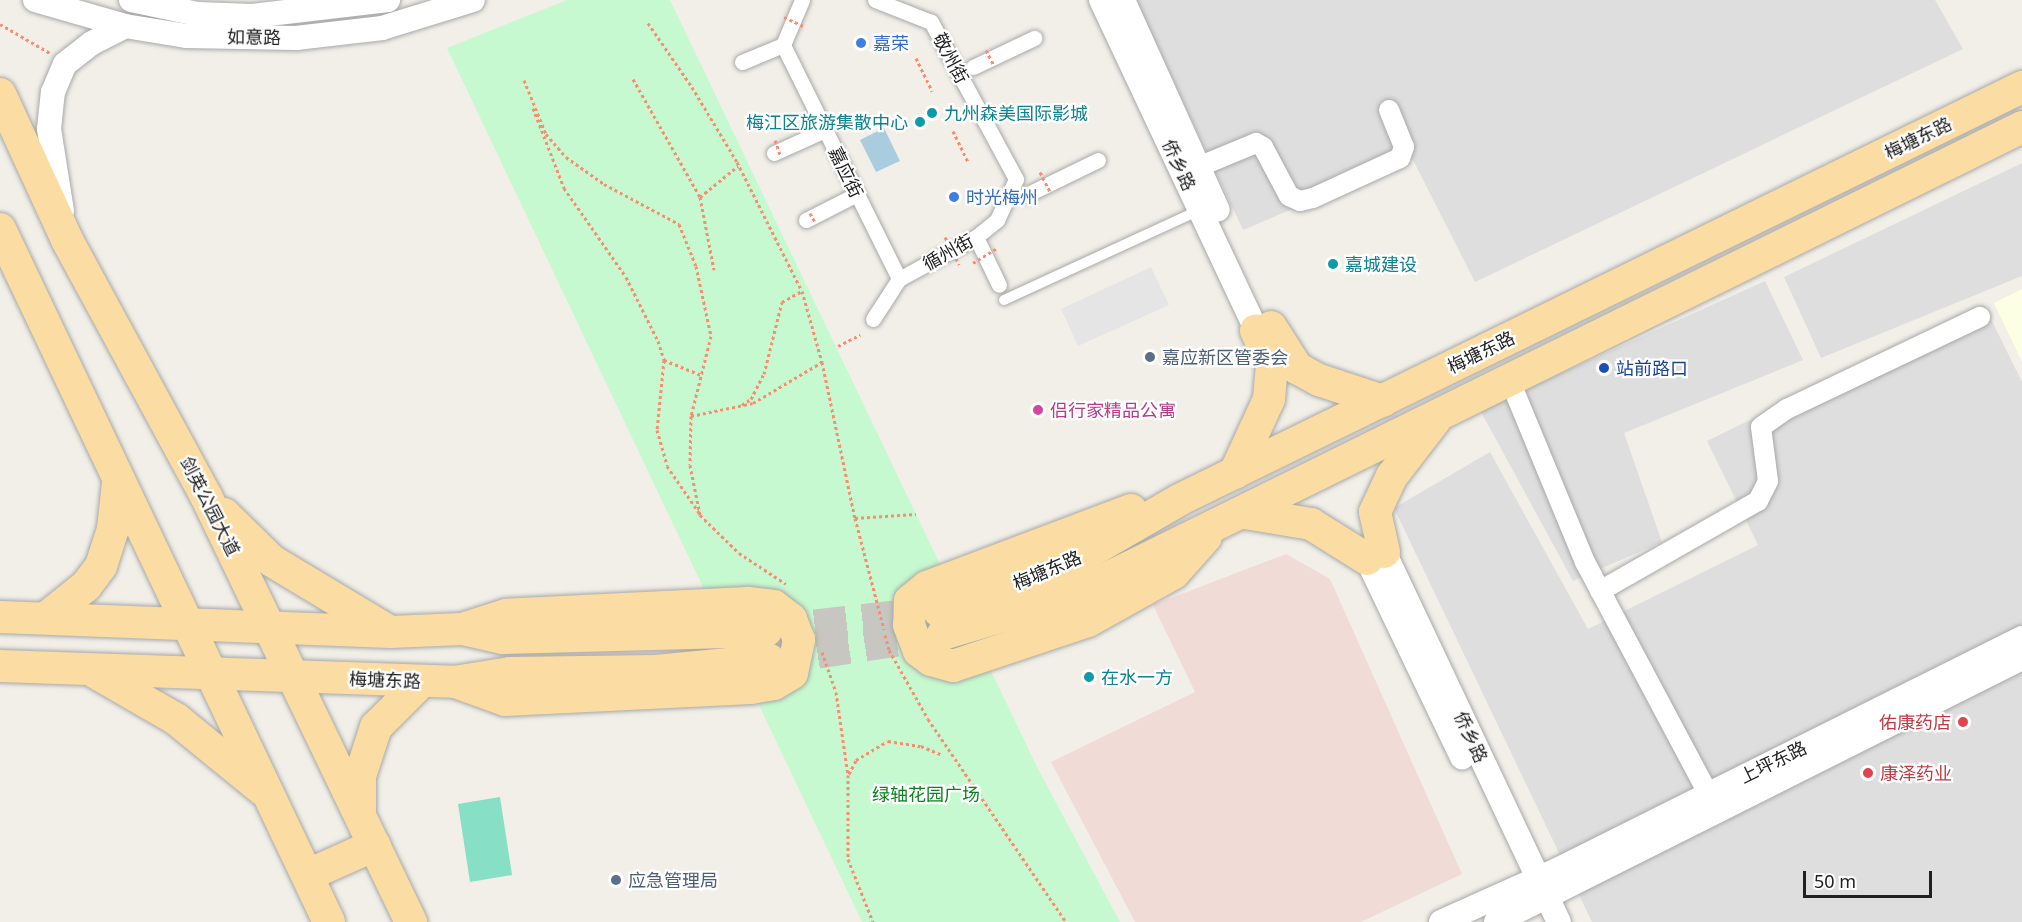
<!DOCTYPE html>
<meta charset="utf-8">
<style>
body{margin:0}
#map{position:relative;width:2022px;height:922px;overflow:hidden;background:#f1efe8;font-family:"Noto Sans","Noto Sans SC",sans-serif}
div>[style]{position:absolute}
.residential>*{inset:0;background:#dfdede}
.commercial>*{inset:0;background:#f1dbd7}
.education>*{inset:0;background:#fcffe3}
.park>*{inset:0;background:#c6f9cf}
.pitch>*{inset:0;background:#87dfc5}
.parking>*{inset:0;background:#e5e5e5}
.water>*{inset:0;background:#a9cdde}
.primary-tunnel>*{height:32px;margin-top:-16px;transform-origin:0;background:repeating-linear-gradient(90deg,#c7c6c0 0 32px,transparent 0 48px)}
.path>*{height:3px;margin-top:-1.5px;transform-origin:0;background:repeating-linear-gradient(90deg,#f98c71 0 3px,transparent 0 6px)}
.roads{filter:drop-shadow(0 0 2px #a8a8a8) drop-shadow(0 0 2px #a8a8a8)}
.service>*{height:10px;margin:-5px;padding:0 5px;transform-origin:5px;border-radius:5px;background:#fff}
.pedestrian>*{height:15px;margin:-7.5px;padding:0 7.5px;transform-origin:7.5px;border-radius:7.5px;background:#fff}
.minor>*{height:20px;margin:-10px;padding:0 10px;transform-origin:10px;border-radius:10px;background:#fff}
.tertiary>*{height:24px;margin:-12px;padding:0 12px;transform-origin:12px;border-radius:12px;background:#fff}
.primary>*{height:32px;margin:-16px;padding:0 16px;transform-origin:16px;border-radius:16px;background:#fbdda3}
.path-bridge>*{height:3px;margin-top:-1.5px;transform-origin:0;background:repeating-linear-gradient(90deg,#f98c71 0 3px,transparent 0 6px)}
.dots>*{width:16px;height:16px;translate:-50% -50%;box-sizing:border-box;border:3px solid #fff;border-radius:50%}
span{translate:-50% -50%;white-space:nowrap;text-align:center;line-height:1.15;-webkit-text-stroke:4.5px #fff;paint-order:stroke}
.street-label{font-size:18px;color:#212121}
.shop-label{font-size:18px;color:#366cbe}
.left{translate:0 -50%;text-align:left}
.culture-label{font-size:18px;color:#0d838f}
.right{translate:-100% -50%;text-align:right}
.service-label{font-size:18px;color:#4e5e75}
.transit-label{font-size:18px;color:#164399}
.hotel-label{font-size:18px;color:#b23c85}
.health-label{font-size:18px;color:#be3a42}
.park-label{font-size:18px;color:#0d8122}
.scale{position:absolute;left:1803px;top:871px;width:129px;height:27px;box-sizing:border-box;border:3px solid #212121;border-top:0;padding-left:8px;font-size:18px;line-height:21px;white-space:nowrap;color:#212121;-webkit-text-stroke:4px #fff;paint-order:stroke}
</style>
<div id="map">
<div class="residential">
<i style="clip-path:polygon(1136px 0,1935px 0,1963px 49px,1475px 282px,1412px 158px,1243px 230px)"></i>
<i style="clip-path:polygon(2022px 163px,2022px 276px,1821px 358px,1784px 277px)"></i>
<i style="clip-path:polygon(1765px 281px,1803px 360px,1624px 433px,1662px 542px,1573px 581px,1480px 410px)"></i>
<i style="clip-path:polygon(1984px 305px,2022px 382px,2022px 922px,1592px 922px,1394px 508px,1490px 452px,1588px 629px,1758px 545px,1707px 441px)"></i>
</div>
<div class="commercial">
<i style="clip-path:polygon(1286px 554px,1330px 579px,1462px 874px,1361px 922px,1135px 922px,1051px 762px,1195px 692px,1153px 605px)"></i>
</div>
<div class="education">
<i style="clip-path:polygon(2022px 289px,2022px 362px,1994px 303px)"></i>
</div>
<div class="park">
<i style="clip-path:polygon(567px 0,670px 0,1037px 767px,1120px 922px,862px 922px,447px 48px)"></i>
</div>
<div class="pitch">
<i style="clip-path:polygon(500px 797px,512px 875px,470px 882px,458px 804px)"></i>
</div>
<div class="parking">
<i style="clip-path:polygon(1151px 267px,1169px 305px,1078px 346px,1061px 309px)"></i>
</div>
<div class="water">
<i style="clip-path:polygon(884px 128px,900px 161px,876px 172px,860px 140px)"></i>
</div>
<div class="primary-tunnel">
<i style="left:767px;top:631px;width:169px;rotate:-6.5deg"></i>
<i style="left:770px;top:660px;width:172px;rotate:-8.7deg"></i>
</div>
<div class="path">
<i style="left:648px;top:23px;width:78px;rotate:55.5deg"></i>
<i style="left:692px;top:87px;width:87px;rotate:59deg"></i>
<i style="left:737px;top:162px;width:144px;rotate:63.3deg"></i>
<i style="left:802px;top:291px;width:74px;rotate:74.3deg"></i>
<i style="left:822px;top:362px;width:159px;rotate:78.1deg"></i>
<i style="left:855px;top:518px;width:115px;rotate:75.4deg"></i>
<i style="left:0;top:24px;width:58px;rotate:30.1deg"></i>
<i style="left:916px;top:58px;width:37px;rotate:64deg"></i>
<i style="left:633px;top:79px;width:136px;rotate:60.4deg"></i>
<i style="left:700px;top:197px;width:74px;rotate:79.1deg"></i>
<i style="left:524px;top:80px;width:58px;rotate:67.8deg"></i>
<i style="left:546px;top:134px;width:30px;rotate:49deg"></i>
<i style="left:566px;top:157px;width:47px;rotate:35.4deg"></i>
<i style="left:604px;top:184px;width:85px;rotate:28.1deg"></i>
<i style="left:679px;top:224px;width:45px;rotate:68deg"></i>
<i style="left:696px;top:266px;width:72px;rotate:77.9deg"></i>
<i style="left:711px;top:336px;width:82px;rotate:104deg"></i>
<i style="left:691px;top:416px;width:49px;rotate:91.2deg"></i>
<i style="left:690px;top:465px;width:51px;rotate:78.7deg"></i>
<i style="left:700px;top:515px;width:54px;rotate:44.3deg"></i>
<i style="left:739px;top:553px;width:56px;rotate:33.4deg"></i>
<i style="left:533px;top:108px;width:86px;rotate:68.8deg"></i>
<i style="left:564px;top:188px;width:108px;rotate:55.1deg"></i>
<i style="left:626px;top:277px;width:72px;rotate:63.4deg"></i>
<i style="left:658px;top:341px;width:20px;rotate:72deg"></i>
<i style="left:664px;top:360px;width:70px;rotate:95.7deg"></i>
<i style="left:657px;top:430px;width:37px;rotate:74deg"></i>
<i style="left:667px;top:466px;width:58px;rotate:55.5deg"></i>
<i style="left:953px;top:131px;width:34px;rotate:64deg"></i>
<i style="left:700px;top:197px;width:49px;rotate:-39.2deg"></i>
<i style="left:838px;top:346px;width:25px;rotate:-27deg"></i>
<i style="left:664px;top:360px;width:40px;rotate:22deg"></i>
<i style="left:742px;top:405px;width:11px;rotate:-34deg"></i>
<i style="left:751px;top:399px;width:28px;rotate:-63deg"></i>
<i style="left:764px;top:374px;width:74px;rotate:-76deg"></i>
<i style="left:782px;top:302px;width:23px;rotate:-29deg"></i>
<i style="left:691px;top:416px;width:63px;rotate:-11.8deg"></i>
<i style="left:753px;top:403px;width:80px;rotate:-30.7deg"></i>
<i style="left:855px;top:518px;width:61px;rotate:-3.8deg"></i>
<i style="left:885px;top:635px;width:16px;rotate:75deg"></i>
<i style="left:889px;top:650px;width:79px;rotate:60.5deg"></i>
<i style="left:928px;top:719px;width:245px;rotate:55.8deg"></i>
<i style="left:822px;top:652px;width:42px;rotate:70.7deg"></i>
<i style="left:836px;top:692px;width:84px;rotate:81.8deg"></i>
<i style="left:848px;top:775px;width:84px;rotate:90deg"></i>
<i style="left:848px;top:859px;width:68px;rotate:68.4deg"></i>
<i style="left:849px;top:774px;width:16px;rotate:-63deg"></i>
<i style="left:856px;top:760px;width:37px;rotate:-31deg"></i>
<i style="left:888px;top:741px;width:33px;rotate:9deg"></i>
<i style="left:921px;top:746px;width:23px;rotate:23deg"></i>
</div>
<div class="roads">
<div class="service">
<i style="left:1004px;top:300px;width:216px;rotate:-24.7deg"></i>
</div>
<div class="pedestrian">
<i style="left:802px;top:0;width:49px;rotate:112.9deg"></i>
<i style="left:783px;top:45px;width:261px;rotate:63.6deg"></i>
<i style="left:742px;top:62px;width:44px;rotate:-22.5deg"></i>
<i style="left:973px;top:67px;width:68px;rotate:-25.4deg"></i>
<i style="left:774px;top:153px;width:56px;rotate:-24.3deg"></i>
<i style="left:1026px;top:195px;width:80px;rotate:-25.9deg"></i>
<i style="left:806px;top:220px;width:57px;rotate:-27deg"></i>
<i style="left:976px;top:237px;width:53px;rotate:64.4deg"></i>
<i style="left:873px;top:319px;width:48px;rotate:-57deg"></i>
<i style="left:899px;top:279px;width:88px;rotate:-28.6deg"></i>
<i style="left:976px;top:237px;width:27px;rotate:-39deg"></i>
<i style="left:997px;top:220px;width:45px;rotate:-65.1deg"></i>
<i style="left:1016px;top:179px;width:179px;rotate:-118.4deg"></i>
<i style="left:931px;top:22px;width:60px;rotate:-158.6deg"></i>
</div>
<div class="minor">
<i style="left:1198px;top:167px;width:63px;rotate:-22.5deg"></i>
<i style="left:1256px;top:143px;width:8px;rotate:30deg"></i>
<i style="left:1263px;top:147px;width:55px;rotate:62deg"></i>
<i style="left:1289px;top:196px;width:12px;rotate:24deg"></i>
<i style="left:1300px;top:201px;width:13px;rotate:-13deg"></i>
<i style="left:1313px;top:198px;width:96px;rotate:-24.7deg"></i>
<i style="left:1400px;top:158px;width:12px;rotate:-70deg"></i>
<i style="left:1404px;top:147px;width:40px;rotate:-112deg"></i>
<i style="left:1510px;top:381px;width:196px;rotate:67.5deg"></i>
<i style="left:1585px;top:562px;width:258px;rotate:62deg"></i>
<i style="left:1600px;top:591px;width:182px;rotate:-29.7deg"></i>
<i style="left:1758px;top:501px;width:22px;rotate:-63deg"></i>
<i style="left:1768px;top:481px;width:54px;rotate:-97.4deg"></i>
<i style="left:1761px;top:427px;width:32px;rotate:-35deg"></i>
<i style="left:1787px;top:409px;width:214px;rotate:-25.5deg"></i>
</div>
<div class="tertiary">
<i style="left:35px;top:0;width:94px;rotate:16.1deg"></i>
<i style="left:125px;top:26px;width:63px;rotate:9.2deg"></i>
<i style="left:187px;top:36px;width:109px;rotate:1.1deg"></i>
<i style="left:296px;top:38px;width:87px;rotate:-6.6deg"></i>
<i style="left:382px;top:28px;width:95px;rotate:-17.1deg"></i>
<i style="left:131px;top:0;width:68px;rotate:11.8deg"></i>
<i style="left:198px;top:14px;width:54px;rotate:2.1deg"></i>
<i style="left:252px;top:16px;width:137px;rotate:-6.7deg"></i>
<i style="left:1101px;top:0;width:365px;rotate:64.8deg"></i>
<i style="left:1123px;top:0;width:230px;rotate:65.7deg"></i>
<i style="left:62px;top:211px;width:83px;rotate:-99deg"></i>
<i style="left:49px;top:129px;width:37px;rotate:-84deg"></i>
<i style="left:53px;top:92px;width:30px;rotate:-67deg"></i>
<i style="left:65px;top:64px;width:34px;rotate:-38deg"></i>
<i style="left:92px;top:43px;width:37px;rotate:-27deg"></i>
<i style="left:1384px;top:552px;width:409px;rotate:64.7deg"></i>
<i style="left:1367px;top:559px;width:220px;rotate:64.4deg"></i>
<i style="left:1441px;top:922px;width:129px;rotate:-24.2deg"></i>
<i style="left:1559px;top:869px;width:517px;rotate:-26.52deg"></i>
<i style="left:1496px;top:922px;width:589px;rotate:-26.65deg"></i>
</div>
<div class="primary">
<i style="left:0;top:94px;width:161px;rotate:65.3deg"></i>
<i style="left:67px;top:240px;width:291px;rotate:61.5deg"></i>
<i style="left:206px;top:496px;width:473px;rotate:64.3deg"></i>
<i style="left:0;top:229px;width:767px;rotate:64.6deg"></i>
<i style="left:1271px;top:327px;width:49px;rotate:57.6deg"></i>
<i style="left:1297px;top:368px;width:25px;rotate:29deg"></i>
<i style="left:1319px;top:380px;width:67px;rotate:18.2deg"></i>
<i style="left:1235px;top:473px;width:81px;rotate:-65.3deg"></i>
<i style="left:1269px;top:399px;width:34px;rotate:-85deg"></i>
<i style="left:1272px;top:365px;width:38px;rotate:-115deg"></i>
<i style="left:1131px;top:510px;width:218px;rotate:159.3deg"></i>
<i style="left:927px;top:587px;width:22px;rotate:141deg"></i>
<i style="left:910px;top:601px;width:24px;rotate:92deg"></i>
<i style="left:909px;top:625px;width:28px;rotate:69deg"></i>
<i style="left:919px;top:651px;width:15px;rotate:37deg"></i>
<i style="left:931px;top:660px;width:23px;rotate:15deg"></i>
<i style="left:953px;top:666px;width:142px;rotate:-18.4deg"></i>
<i style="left:1088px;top:621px;width:98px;rotate:-29.2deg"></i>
<i style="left:1174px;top:573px;width:48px;rotate:-48.4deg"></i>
<i style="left:1245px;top:513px;width:67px;rotate:9.5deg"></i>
<i style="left:1311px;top:524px;width:66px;rotate:32deg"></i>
<i style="left:224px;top:514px;width:67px;rotate:44.4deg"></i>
<i style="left:272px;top:561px;width:132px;rotate:31deg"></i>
<i style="left:1384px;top:552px;width:41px;rotate:-102.7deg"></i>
<i style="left:1375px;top:512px;width:40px;rotate:-65deg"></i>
<i style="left:1392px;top:476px;width:71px;rotate:-52.5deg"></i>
<i style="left:939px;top:611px;width:136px;rotate:-19.8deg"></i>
<i style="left:1067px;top:565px;width:129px;rotate:-30.1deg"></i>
<i style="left:1179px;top:500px;width:939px;rotate:-26.1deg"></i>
<i style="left:0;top:617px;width:391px;rotate:2.2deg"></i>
<i style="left:391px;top:632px;width:71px;rotate:-2.4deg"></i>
<i style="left:462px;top:629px;width:41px;rotate:12.7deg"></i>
<i style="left:502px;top:638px;width:264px;rotate:-1.5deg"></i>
<i style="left:47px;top:617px;width:50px;rotate:-38.5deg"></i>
<i style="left:86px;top:586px;width:25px;rotate:-53deg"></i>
<i style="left:101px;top:566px;width:39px;rotate:-72deg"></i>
<i style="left:113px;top:529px;width:46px;rotate:-83.8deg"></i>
<i style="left:943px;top:634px;width:136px;rotate:-16.7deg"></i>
<i style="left:1073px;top:595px;width:1058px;rotate:-26.25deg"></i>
<i style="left:0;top:666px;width:454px;rotate:2deg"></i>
<i style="left:454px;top:682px;width:57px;rotate:-9.1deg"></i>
<i style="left:510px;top:673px;width:146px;rotate:-0.8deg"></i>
<i style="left:656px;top:671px;width:114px;rotate:-5.6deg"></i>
<i style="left:96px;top:673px;width:92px;rotate:29.9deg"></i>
<i style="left:176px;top:719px;width:112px;rotate:39.2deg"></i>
<i style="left:458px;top:683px;width:50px;rotate:19.9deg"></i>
<i style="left:505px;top:700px;width:246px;rotate:-2.8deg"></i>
<i style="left:751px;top:688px;width:23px;rotate:-10deg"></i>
<i style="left:774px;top:684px;width:21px;rotate:-31deg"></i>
<i style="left:792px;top:673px;width:34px;rotate:-78deg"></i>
<i style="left:799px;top:640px;width:22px;rotate:-111deg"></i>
<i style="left:791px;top:619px;width:21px;rotate:-143deg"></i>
<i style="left:774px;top:606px;width:26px;rotate:-173deg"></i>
<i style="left:748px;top:603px;width:242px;rotate:177.2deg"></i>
<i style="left:506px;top:615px;width:46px;rotate:162.3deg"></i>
<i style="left:360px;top:809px;width:33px;rotate:-90deg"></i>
<i style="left:360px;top:776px;width:52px;rotate:-71.9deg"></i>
<i style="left:376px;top:727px;width:64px;rotate:-45deg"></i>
<i style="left:308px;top:875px;width:73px;rotate:-24.1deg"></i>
</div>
</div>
<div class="path-bridge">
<i style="left:784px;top:17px;width:23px;rotate:25deg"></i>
<i style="left:986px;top:50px;width:18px;rotate:63deg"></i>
<i style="left:775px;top:140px;width:18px;rotate:71deg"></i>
<i style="left:1040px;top:172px;width:22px;rotate:63deg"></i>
<i style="left:810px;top:213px;width:10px;rotate:61deg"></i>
<i style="left:945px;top:237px;width:31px;rotate:63deg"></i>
<i style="left:973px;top:263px;width:28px;rotate:-32deg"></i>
</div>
<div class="dots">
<i style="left:861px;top:43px;background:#3f7fe0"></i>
<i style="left:932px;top:113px;background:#0f9aa8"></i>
<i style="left:920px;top:122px;background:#0f9aa8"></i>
<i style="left:954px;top:197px;background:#3f7fe0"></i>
<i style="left:1333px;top:264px;background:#0f9aa8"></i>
<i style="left:1150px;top:357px;background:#5c6f8a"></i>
<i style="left:1604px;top:368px;background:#1a4fb4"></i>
<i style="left:1038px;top:410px;background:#d1479c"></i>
<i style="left:1089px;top:677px;background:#0f9aa8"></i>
<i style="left:1963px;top:722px;background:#e0444e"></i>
<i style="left:1868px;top:773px;background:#e0444e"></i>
<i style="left:616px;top:880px;background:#5c6f8a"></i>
</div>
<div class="street-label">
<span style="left:254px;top:37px;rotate:1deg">如意路</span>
<span style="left:951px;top:58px;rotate:62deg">敬州街</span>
<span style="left:1918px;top:138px;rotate:-26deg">梅塘东路</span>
<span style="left:1179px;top:165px;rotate:65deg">侨乡路</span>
<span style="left:846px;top:172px;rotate:64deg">嘉应街</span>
<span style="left:948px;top:252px;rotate:-29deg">循州街</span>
<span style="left:1481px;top:352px;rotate:-26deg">梅塘东路</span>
<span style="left:210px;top:506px;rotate:63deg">剑英公园大道</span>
<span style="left:1047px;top:570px;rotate:-23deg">梅塘东路</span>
<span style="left:385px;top:680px;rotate:2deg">梅塘东路</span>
<span style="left:1471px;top:737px;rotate:65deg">侨乡路</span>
<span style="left:1773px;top:762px;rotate:-26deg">上坪东路</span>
</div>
<div class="shop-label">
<span class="left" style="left:873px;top:43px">嘉荣</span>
<span class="left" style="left:966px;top:197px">时光梅州</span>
</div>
<div class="culture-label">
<span class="left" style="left:944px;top:113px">九州森美国际影城</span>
<span class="right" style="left:908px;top:122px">梅江区旅游集散中心</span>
<span class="left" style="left:1345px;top:264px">嘉城建设</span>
<span class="left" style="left:1101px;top:677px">在水一方</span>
</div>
<div class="service-label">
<span class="left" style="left:1162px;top:357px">嘉应新区管委会</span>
<span class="left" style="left:628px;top:880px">应急管理局</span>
</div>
<div class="transit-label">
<span class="left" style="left:1616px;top:368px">站前路口</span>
</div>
<div class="hotel-label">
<span class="left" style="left:1050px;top:410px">侣行家精品公寓</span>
</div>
<div class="health-label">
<span class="right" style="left:1951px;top:722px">佑康药店</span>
<span class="left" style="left:1880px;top:773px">康泽药业</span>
</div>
<div class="park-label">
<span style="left:926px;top:794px">绿轴花园广场</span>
</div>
<div class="scale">50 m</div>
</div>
